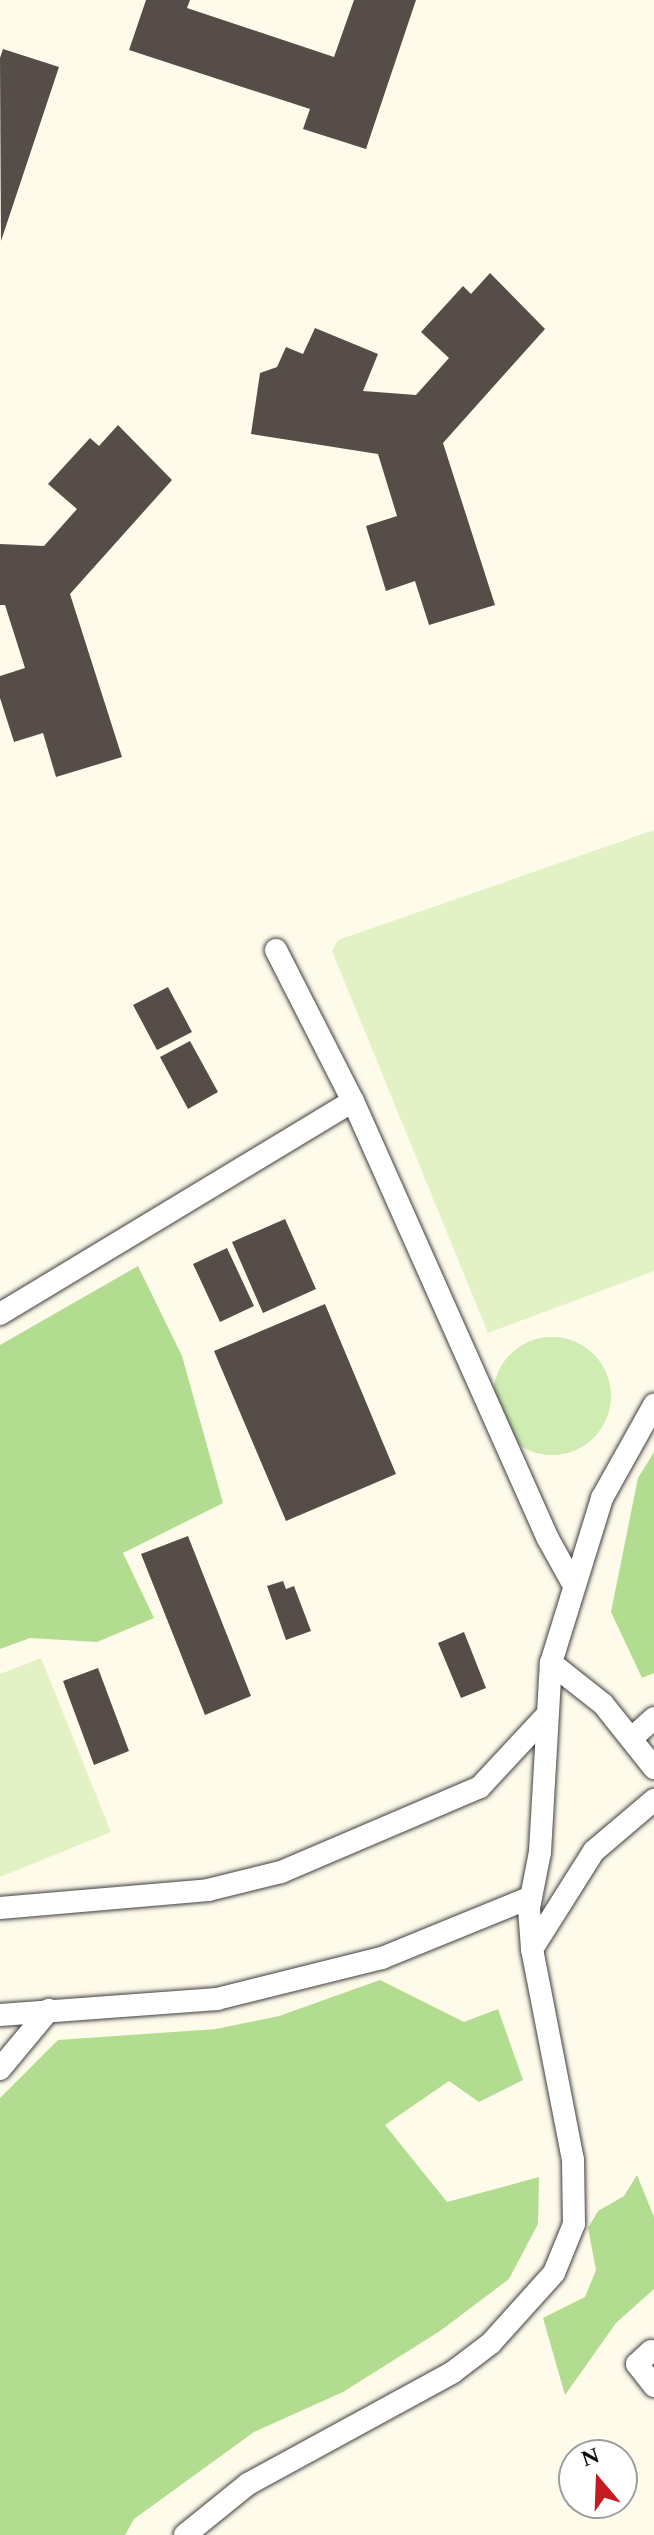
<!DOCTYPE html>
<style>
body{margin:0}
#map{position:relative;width:654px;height:2535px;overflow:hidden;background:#fffbeb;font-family:Spectral,serif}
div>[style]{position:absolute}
.green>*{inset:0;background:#cfecb3}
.round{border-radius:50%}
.forest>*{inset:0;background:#b2dd91}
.pitch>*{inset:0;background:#e2f2c5}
.building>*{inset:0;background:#564d48}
.roads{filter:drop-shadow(0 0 2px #3f3f3f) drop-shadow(0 0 2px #3f3f3f)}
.service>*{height:22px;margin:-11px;padding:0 11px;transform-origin:11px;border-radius:11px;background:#fff}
span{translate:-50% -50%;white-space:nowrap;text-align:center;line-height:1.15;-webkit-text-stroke:8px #fff;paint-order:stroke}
.north{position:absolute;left:558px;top:2439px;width:80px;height:80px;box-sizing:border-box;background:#fff;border:2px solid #9e9e9e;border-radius:50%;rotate:341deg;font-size:22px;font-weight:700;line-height:32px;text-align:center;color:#0c0c0c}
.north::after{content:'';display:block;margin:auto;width:28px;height:36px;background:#c51c21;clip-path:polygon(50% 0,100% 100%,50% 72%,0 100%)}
</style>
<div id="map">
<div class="green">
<i class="round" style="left:493px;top:1337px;width:118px;height:118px"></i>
</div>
<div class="forest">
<i style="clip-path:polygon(138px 1266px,182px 1356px,223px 1503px,123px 1553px,154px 1618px,97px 1642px,30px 1638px,0 1649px,0 1345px)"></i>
<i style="clip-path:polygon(654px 1452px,654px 1673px,642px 1678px,611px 1612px,638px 1478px)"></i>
<i style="clip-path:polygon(380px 1980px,464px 2022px,498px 2009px,523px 2080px,479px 2102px,449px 2081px,385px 2125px,447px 2202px,539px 2177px,538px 2224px,509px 2279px,440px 2331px,343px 2392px,254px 2432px,134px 2519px,125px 2535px,0 2535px,0 2098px,58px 2040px,216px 2029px,279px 2016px)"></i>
<i style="clip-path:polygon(637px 2175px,654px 2217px,654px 2289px,616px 2323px,565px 2395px,543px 2318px,585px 2297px,596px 2270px,588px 2228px,598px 2211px,624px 2196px)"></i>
</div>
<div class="pitch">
<i style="clip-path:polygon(654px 830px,654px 1271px,488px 1333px,332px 951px,338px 940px)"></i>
<i style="clip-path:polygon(41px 1658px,111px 1832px,0 1877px,0 1674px)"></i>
</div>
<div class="building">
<i style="clip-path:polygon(146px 0,190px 0,187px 8px,334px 57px,354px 0,416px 0,366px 149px,303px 129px,310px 109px,129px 50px)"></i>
<i style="clip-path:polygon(3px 49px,59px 67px,1px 241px,0 58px)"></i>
<i style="clip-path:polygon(490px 273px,545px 329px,443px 443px,495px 605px,429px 625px,415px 581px,386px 591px,366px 526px,397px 516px,378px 454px,251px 434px,260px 373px,277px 367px,286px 347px,303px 354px,315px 328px,378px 354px,363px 391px,416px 395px,449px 358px,421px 332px,463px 286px,471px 294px)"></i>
<i style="clip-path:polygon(118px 425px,172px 480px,70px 594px,122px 757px,56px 777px,43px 733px,14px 742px,0 698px,0 676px,25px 668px,5px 605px,0 605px,0 544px,44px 546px,77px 509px,48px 484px,90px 438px,99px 446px)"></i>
<i style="clip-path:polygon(168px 987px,192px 1032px,157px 1050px,133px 1005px)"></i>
<i style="clip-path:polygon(190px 1041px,218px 1092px,188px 1109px,160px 1057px)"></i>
<i style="clip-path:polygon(285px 1219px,316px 1289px,263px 1313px,232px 1242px)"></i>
<i style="clip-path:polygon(227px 1248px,254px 1306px,220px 1322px,193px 1264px)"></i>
<i style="clip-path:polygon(325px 1304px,396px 1474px,286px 1521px,214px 1351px)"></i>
<i style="clip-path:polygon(188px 1536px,251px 1696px,205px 1715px,141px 1554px)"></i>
<i style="clip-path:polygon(283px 1581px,286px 1589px,294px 1586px,311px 1631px,286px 1640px,267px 1586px)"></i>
<i style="clip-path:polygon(464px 1632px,486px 1688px,461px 1698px,438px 1643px)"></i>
<i style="clip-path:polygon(98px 1668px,129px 1751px,94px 1765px,63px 1681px)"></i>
</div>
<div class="roads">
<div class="service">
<i style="left:276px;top:950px;width:169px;rotate:63deg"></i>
<i style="left:353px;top:1101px;width:477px;rotate:66deg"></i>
<i style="left:547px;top:1537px;width:51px;rotate:60.9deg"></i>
<i style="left:0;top:1314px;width:412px;rotate:-31.1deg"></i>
<i style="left:551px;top:1663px;width:66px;rotate:38.3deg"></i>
<i style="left:603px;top:1704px;width:82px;rotate:51.4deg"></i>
<i style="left:632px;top:1738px;width:30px;rotate:-42deg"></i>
<i style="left:0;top:1908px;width:209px;rotate:-4.9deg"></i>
<i style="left:208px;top:1890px;width:75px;rotate:-13.9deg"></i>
<i style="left:281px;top:1872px;width:216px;rotate:-23.1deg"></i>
<i style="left:480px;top:1787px;width:97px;rotate:-47.1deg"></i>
<i style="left:532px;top:1949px;width:116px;rotate:-57.7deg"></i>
<i style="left:594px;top:1851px;width:79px;rotate:-40.4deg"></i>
<i style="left:0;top:2015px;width:218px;rotate:-4.2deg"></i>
<i style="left:217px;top:1999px;width:170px;rotate:-14deg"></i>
<i style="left:382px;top:1958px;width:159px;rotate:-22.2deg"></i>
<i style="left:0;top:2069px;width:77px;rotate:-50.3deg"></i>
<i style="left:651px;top:2351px;width:19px;rotate:137deg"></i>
<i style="left:637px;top:2364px;width:28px;rotate:52deg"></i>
<i style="left:185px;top:2535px;width:81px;rotate:-39deg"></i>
<i style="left:248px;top:2484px;width:234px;rotate:-28.6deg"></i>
<i style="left:453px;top:2372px;width:48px;rotate:-37.3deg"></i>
<i style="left:491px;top:2343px;width:94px;rotate:-48deg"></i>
<i style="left:554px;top:2273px;width:53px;rotate:-67.8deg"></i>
<i style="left:574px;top:2224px;width:64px;rotate:-90.9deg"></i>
<i style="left:573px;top:2160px;width:215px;rotate:-101deg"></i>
<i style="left:532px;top:1949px;width:41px;rotate:-94.2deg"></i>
<i style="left:529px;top:1908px;width:57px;rotate:-78.9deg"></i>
<i style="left:540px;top:1852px;width:189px;rotate:-86.7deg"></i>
<i style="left:551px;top:1663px;width:173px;rotate:-72.8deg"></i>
<i style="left:602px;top:1498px;width:107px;rotate:-60.8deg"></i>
</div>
</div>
<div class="north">N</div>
</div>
